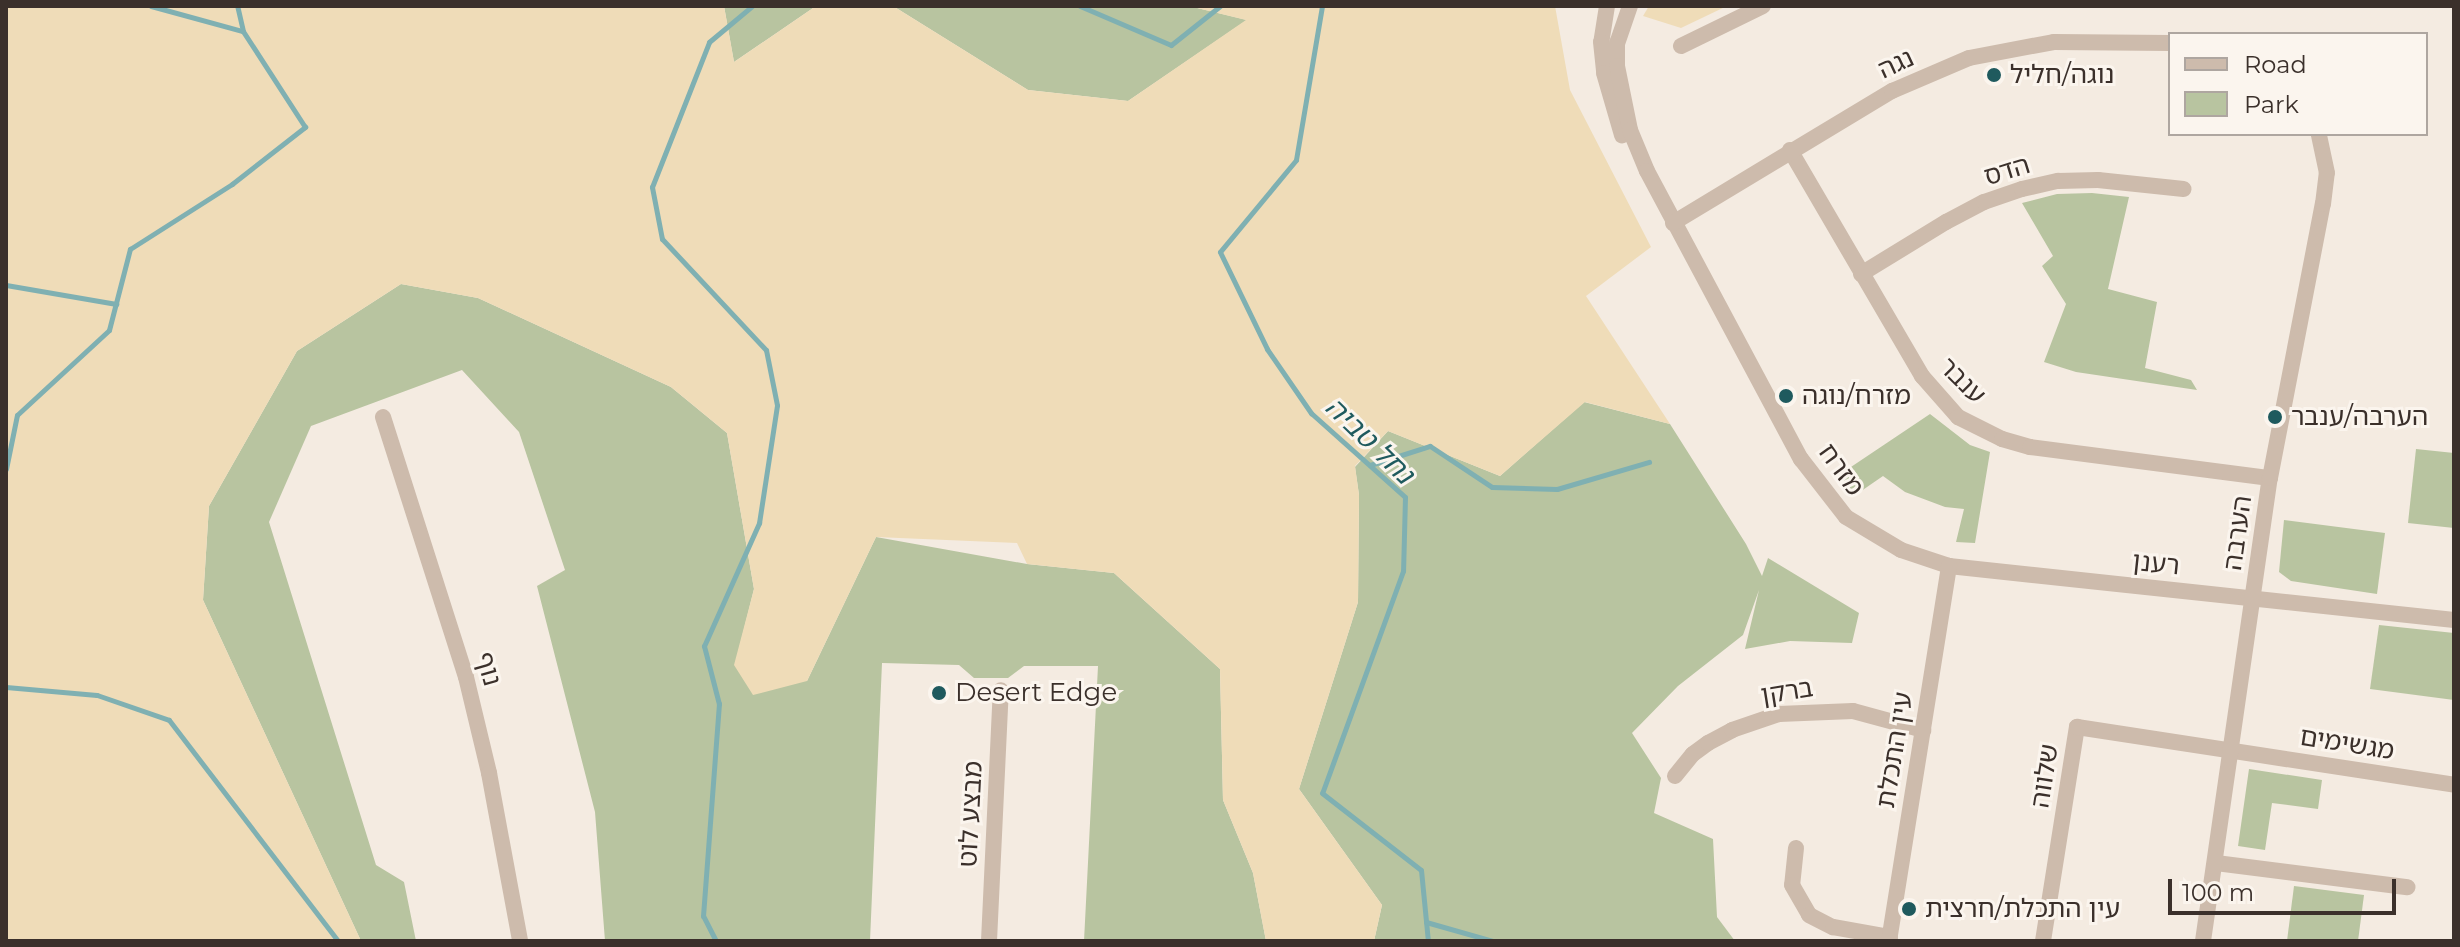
<!DOCTYPE html>
<meta charset="utf-8">
<style>
body{margin:0}
#map{position:relative;width:2460px;height:947px;overflow:hidden;background:#f4ebe1;font-family:Montserrat,"Noto Sans Hebrew",sans-serif}
div>[style]{position:absolute}
.green>*{inset:0;background:#b8c4a0}
.sand>*{inset:0;background:#efdcb8}
.stream>*{height:5px;margin:-2.5px;padding:0 2.5px;transform-origin:2.5px;border-radius:2.5px;background:#7fb0b2}
.street>*{height:16px;margin:-8px;padding:0 8px;transform-origin:8px;border-radius:8px;background:#cdbbac}
.dots>*{width:22px;height:22px;translate:-50% -50%;box-sizing:border-box;border:4px solid #fbf5ee;border-radius:50%}
span{translate:-50% -50%;white-space:nowrap;text-align:center;line-height:1.15;-webkit-text-stroke:6px #fbf5ee;paint-order:stroke}
.street-label{font-size:26px;color:#3b302b}
.poi-label{font-size:26px;color:#3b302b}
.left{translate:0 -50%;text-align:left}
.water-label{font-size:28px;color:#1f5a5e;font-style:italic}
.frame{position:absolute;inset:0;border:8px solid #3b302b;pointer-events:none}
.legend{position:absolute;left:2168px;top:32px;width:260px;height:104px;box-sizing:border-box;background:#fbf5ee;border:2px solid #aea6a0;margin:0;padding:10px 14px;list-style:none;font-size:24px;color:#3b302b}
.legend li{display:flex;align-items:center;gap:16px;height:40px}
.legend b{width:40px;border:2px solid #aea6a0}
.scale{position:absolute;left:2168px;top:879px;width:228px;height:36px;box-sizing:border-box;border:4px solid #3b302b;border-top:0;padding-left:10px;font-size:24px;line-height:28px;white-space:nowrap;color:#3b302b;-webkit-text-stroke:6px #fbf5ee;paint-order:stroke}
</style>
<div id="map">
<div class="green">
<i style="clip-path:polygon(724px 6px,816px 6px,734px 62px)"></i>
<i style="clip-path:polygon(893px 6px,1189px 6px,1247px 20px,1128px 101px,1028px 90px)"></i>
<i style="clip-path:polygon(2092px 193px,2129px 197px,2108px 289px,2157px 302px,2145px 368px,2191px 380px,2197px 390px,2076px 372px,2044px 362px,2066px 304px,2042px 266px,2053px 256px,2022px 203px,2057px 194px)"></i>
<i style="clip-path:polygon(401px 284px,478px 298px,671px 387px,727px 433px,754px 589px,735px 665px,807px 681px,876px 537px,1027px 564px,1114px 573px,1220px 669px,1223px 800px,1253px 873px,1266px 941px,1084px 941px,1098px 666px,1024px 666px,1008px 678px,974px 678px,959px 665px,882px 663px,870px 941px,605px 941px,595px 812px,537px 586px,565px 570px,519px 432px,462px 370px,311px 426px,269px 522px,376px 865px,404px 882px,416px 941px,361px 941px,203px 600px,209px 506px,297px 351px)"></i>
<i style="clip-path:polygon(1584px 402px,1670px 424px,1746px 544px,1762px 576px,1768px 558px,1859px 613px,1852px 643px,1790px 641px,1745px 649px,1759px 590px,1743px 635px,1678px 686px,1632px 733px,1661px 778px,1654px 813px,1713px 839px,1717px 917px,1735px 941px,1374px 941px,1382px 905px,1299px 789px,1358px 602px,1359px 495px,1355px 467px,1388px 431px,1500px 476px)"></i>
<i style="clip-path:polygon(1930px 414px,1970px 445px,1990px 452px,1975px 543px,1956px 542px,1964px 509px,1945px 507px,1905px 492px,1883px 476px,1854px 496px,1839px 475px)"></i>
<i style="clip-path:polygon(2416px 449px,2454px 453px,2454px 528px,2408px 523px)"></i>
<i style="clip-path:polygon(2284px 520px,2385px 533px,2377px 594px,2291px 581px,2279px 572px)"></i>
<i style="clip-path:polygon(2379px 625px,2454px 633px,2454px 700px,2370px 689px)"></i>
<i style="clip-path:polygon(2249px 769px,2322px 780px,2318px 809px,2272px 803px,2265px 850px,2238px 846px)"></i>
<i style="clip-path:polygon(2294px 886px,2364px 895px,2358px 941px,2287px 941px)"></i>
</div>
<div class="sand">
<i style="clip-path:polygon(6px 6px,724px 6px,734px 62px,816px 6px,893px 6px,1028px 90px,1128px 101px,1246px 20px,1189px 6px,1555px 6px,1570px 90px,1651px 247px,1586px 296px,1670px 424px,1585px 402px,1500px 476px,1388px 431px,1355px 466px,1359px 495px,1358px 602px,1299px 789px,1382px 905px,1374px 941px,1266px 941px,1253px 873px,1223px 800px,1220px 669px,1114px 573px,1027px 564px,1017px 543px,876px 537px,807px 681px,753px 695px,734px 665px,754px 589px,727px 433px,671px 387px,478px 298px,401px 284px,297px 351px,209px 506px,203px 600px,361px 941px,6px 941px)"></i>
<i style="clip-path:polygon(1649px 6px,1727px 6px,1681px 28px,1643px 16px)"></i>
</div>
<div class="stream">
<i style="left:151px;top:6px;width:94px;rotate:15.4deg"></i>
<i style="left:1080px;top:6px;width:99px;rotate:23.2deg"></i>
<i style="left:1171px;top:45px;width:63px;rotate:-38.5deg"></i>
<i style="left:1322px;top:6px;width:156px;rotate:99.6deg"></i>
<i style="left:1296px;top:160px;width:119px;rotate:129.6deg"></i>
<i style="left:1220px;top:252px;width:108px;rotate:64.1deg"></i>
<i style="left:1267px;top:349px;width:78px;rotate:55.5deg"></i>
<i style="left:1311px;top:413px;width:126px;rotate:41.8deg"></i>
<i style="left:1405px;top:497px;width:74px;rotate:91.5deg"></i>
<i style="left:1403px;top:571px;width:236px;rotate:110deg"></i>
<i style="left:1322px;top:793px;width:125px;rotate:37.9deg"></i>
<i style="left:1421px;top:870px;width:71px;rotate:84.4deg"></i>
<i style="left:6px;top:285px;width:112px;rotate:9.8deg"></i>
<i style="left:1370px;top:465px;width:63px;rotate:-17.6deg"></i>
<i style="left:1430px;top:446px;width:74px;rotate:33.5deg"></i>
<i style="left:1492px;top:487px;width:65px;rotate:1.8deg"></i>
<i style="left:1557px;top:489px;width:96px;rotate:-16.4deg"></i>
<i style="left:6px;top:469px;width:55px;rotate:-78.5deg"></i>
<i style="left:17px;top:415px;width:125px;rotate:-42.7deg"></i>
<i style="left:109px;top:330px;width:84px;rotate:-75.5deg"></i>
<i style="left:130px;top:249px;width:121px;rotate:-32.5deg"></i>
<i style="left:232px;top:184px;width:93px;rotate:-38deg"></i>
<i style="left:305px;top:127px;width:114px;rotate:-122.9deg"></i>
<i style="left:243px;top:31px;width:26px;rotate:-103deg"></i>
<i style="left:6px;top:687px;width:91px;rotate:5deg"></i>
<i style="left:97px;top:695px;width:76px;rotate:19.1deg"></i>
<i style="left:169px;top:720px;width:278px;rotate:52.6deg"></i>
<i style="left:1426px;top:922px;width:70px;rotate:15.8deg"></i>
<i style="left:716px;top:941px;width:28px;rotate:-117deg"></i>
<i style="left:703px;top:916px;width:213px;rotate:-85.7deg"></i>
<i style="left:719px;top:704px;width:60px;rotate:-104.5deg"></i>
<i style="left:704px;top:646px;width:135px;rotate:-65.9deg"></i>
<i style="left:759px;top:523px;width:119px;rotate:-81.3deg"></i>
<i style="left:777px;top:405px;width:56px;rotate:-101.3deg"></i>
<i style="left:766px;top:350px;width:152px;rotate:-133.1deg"></i>
<i style="left:662px;top:239px;width:53px;rotate:-100.9deg"></i>
<i style="left:652px;top:187px;width:156px;rotate:-68.5deg"></i>
<i style="left:709px;top:42px;width:56px;rotate:-39.9deg"></i>
</div>
<div class="street">
<i style="left:1607px;top:6px;width:36px;rotate:99deg"></i>
<i style="left:1601px;top:42px;width:31px;rotate:84deg"></i>
<i style="left:1604px;top:73px;width:65px;rotate:73.8deg"></i>
<i style="left:1630px;top:6px;width:39px;rotate:109deg"></i>
<i style="left:1617px;top:43px;width:23px;rotate:90deg"></i>
<i style="left:1617px;top:66px;width:65px;rotate:78.5deg"></i>
<i style="left:1630px;top:130px;width:44px;rotate:67.5deg"></i>
<i style="left:1647px;top:171px;width:327px;rotate:61.9deg"></i>
<i style="left:1801px;top:459px;width:73px;rotate:52.2deg"></i>
<i style="left:1846px;top:517px;width:64px;rotate:31deg"></i>
<i style="left:1901px;top:550px;width:51px;rotate:18.4deg"></i>
<i style="left:1949px;top:566px;width:508px;rotate:6.1deg"></i>
<i style="left:1681px;top:46px;width:91px;rotate:-26deg"></i>
<i style="left:1790px;top:150px;width:262px;rotate:59.7deg"></i>
<i style="left:1922px;top:376px;width:55px;rotate:48.7deg"></i>
<i style="left:1958px;top:417px;width:49px;rotate:26.6deg"></i>
<i style="left:2002px;top:439px;width:29px;rotate:16deg"></i>
<i style="left:2030px;top:447px;width:242px;rotate:7.4deg"></i>
<i style="left:1673px;top:223px;width:256px;rotate:-31.1deg"></i>
<i style="left:1892px;top:91px;width:84px;rotate:-23.2deg"></i>
<i style="left:1969px;top:58px;width:86px;rotate:-10.7deg"></i>
<i style="left:2054px;top:42px;width:116px;rotate:0.5deg"></i>
<i style="left:1861px;top:274px;width:100px;rotate:-31.5deg"></i>
<i style="left:1946px;top:222px;width:43px;rotate:-27.8deg"></i>
<i style="left:1984px;top:202px;width:40px;rotate:-18.9deg"></i>
<i style="left:2022px;top:189px;width:37px;rotate:-13deg"></i>
<i style="left:2058px;top:181px;width:40px;rotate:-1.4deg"></i>
<i style="left:2098px;top:180px;width:86px;rotate:6deg"></i>
<i style="left:383px;top:417px;width:273px;rotate:72.3deg"></i>
<i style="left:466px;top:677px;width:99px;rotate:76.5deg"></i>
<i style="left:489px;top:773px;width:171px;rotate:79.5deg"></i>
<i style="left:1675px;top:776px;width:28px;rotate:-51deg"></i>
<i style="left:1693px;top:754px;width:19px;rotate:-36deg"></i>
<i style="left:1708px;top:743px;width:27px;rotate:-28deg"></i>
<i style="left:1732px;top:730px;width:50px;rotate:-18.8deg"></i>
<i style="left:1779px;top:714px;width:74px;rotate:-2.3deg"></i>
<i style="left:1853px;top:711px;width:73px;rotate:15.2deg"></i>
<i style="left:1796px;top:848px;width:37px;rotate:96deg"></i>
<i style="left:1792px;top:885px;width:34px;rotate:60deg"></i>
<i style="left:1809px;top:915px;width:27px;rotate:27deg"></i>
<i style="left:1833px;top:927px;width:58px;rotate:10deg"></i>
<i style="left:2216px;top:863px;width:193px;rotate:7.2deg"></i>
<i style="left:989px;top:941px;width:251px;rotate:-87.3deg"></i>
<i style="left:1889px;top:941px;width:380px;rotate:-80.9deg"></i>
<i style="left:2043px;top:941px;width:217px;rotate:-81deg"></i>
<i style="left:2077px;top:727px;width:381px;rotate:8.7deg"></i>
<i style="left:2203px;top:941px;width:468px;rotate:-81.8deg"></i>
<i style="left:2270px;top:478px;width:279px;rotate:-79.1deg"></i>
<i style="left:2323px;top:204px;width:31px;rotate:-83deg"></i>
<i style="left:2327px;top:173px;width:40px;rotate:-102deg"></i>
</div>
<div class="dots">
<i style="left:1994px;top:75px;background:#1f5a5e"></i>
<i style="left:1786px;top:396px;background:#1f5a5e"></i>
<i style="left:2275px;top:417px;background:#1f5a5e"></i>
<i style="left:939px;top:693px;background:#1f5a5e"></i>
<i style="left:1909px;top:909px;background:#1f5a5e"></i>
</div>
<div class="street-label">
<span style="left:1896px;top:64px;rotate:-25deg">נגה</span>
<span style="left:2007px;top:171px;rotate:-17deg">הדס</span>
<span style="left:1962px;top:381px;rotate:45deg">ענבר</span>
<span style="left:1841px;top:470px;rotate:54deg">מזרח</span>
<span style="left:2238px;top:533px;rotate:-82deg">הערבה</span>
<span style="left:2156px;top:564px;rotate:6deg">רענן</span>
<span style="left:488px;top:669px;rotate:74deg">נוף</span>
<span style="left:1787px;top:692px;rotate:-9deg">ברקן</span>
<span style="left:2347px;top:744px;rotate:9deg">מגשימים</span>
<span style="left:1895px;top:750px;rotate:-81deg">עין התכלת</span>
<span style="left:2045px;top:776px;rotate:-81deg">שלווה</span>
<span style="left:971px;top:814px;rotate:-87deg">מבצע לוט</span>
</div>
<div class="poi-label">
<span class="left" style="left:2010px;top:75px">נוגה/חליל</span>
<span class="left" style="left:1802px;top:396px">מזרח/נוגה</span>
<span class="left" style="left:2291px;top:417px">הערבה/ענבר</span>
<span class="left" style="left:955px;top:693px">Desert Edge</span>
<span class="left" style="left:1925px;top:909px">עין התכלת/חרצית</span>
</div>
<div class="water-label">
<span style="left:1370px;top:440px;rotate:44deg">נחל טביה</span>
</div>
<div class="frame"></div>
<ul class="legend">
<li><b style="height:10px;background:#cdbbac"></b>Road</li>
<li><b style="height:22px;background:#b8c4a0"></b>Park</li>
</ul>
<div class="scale">100 m</div>
</div>
